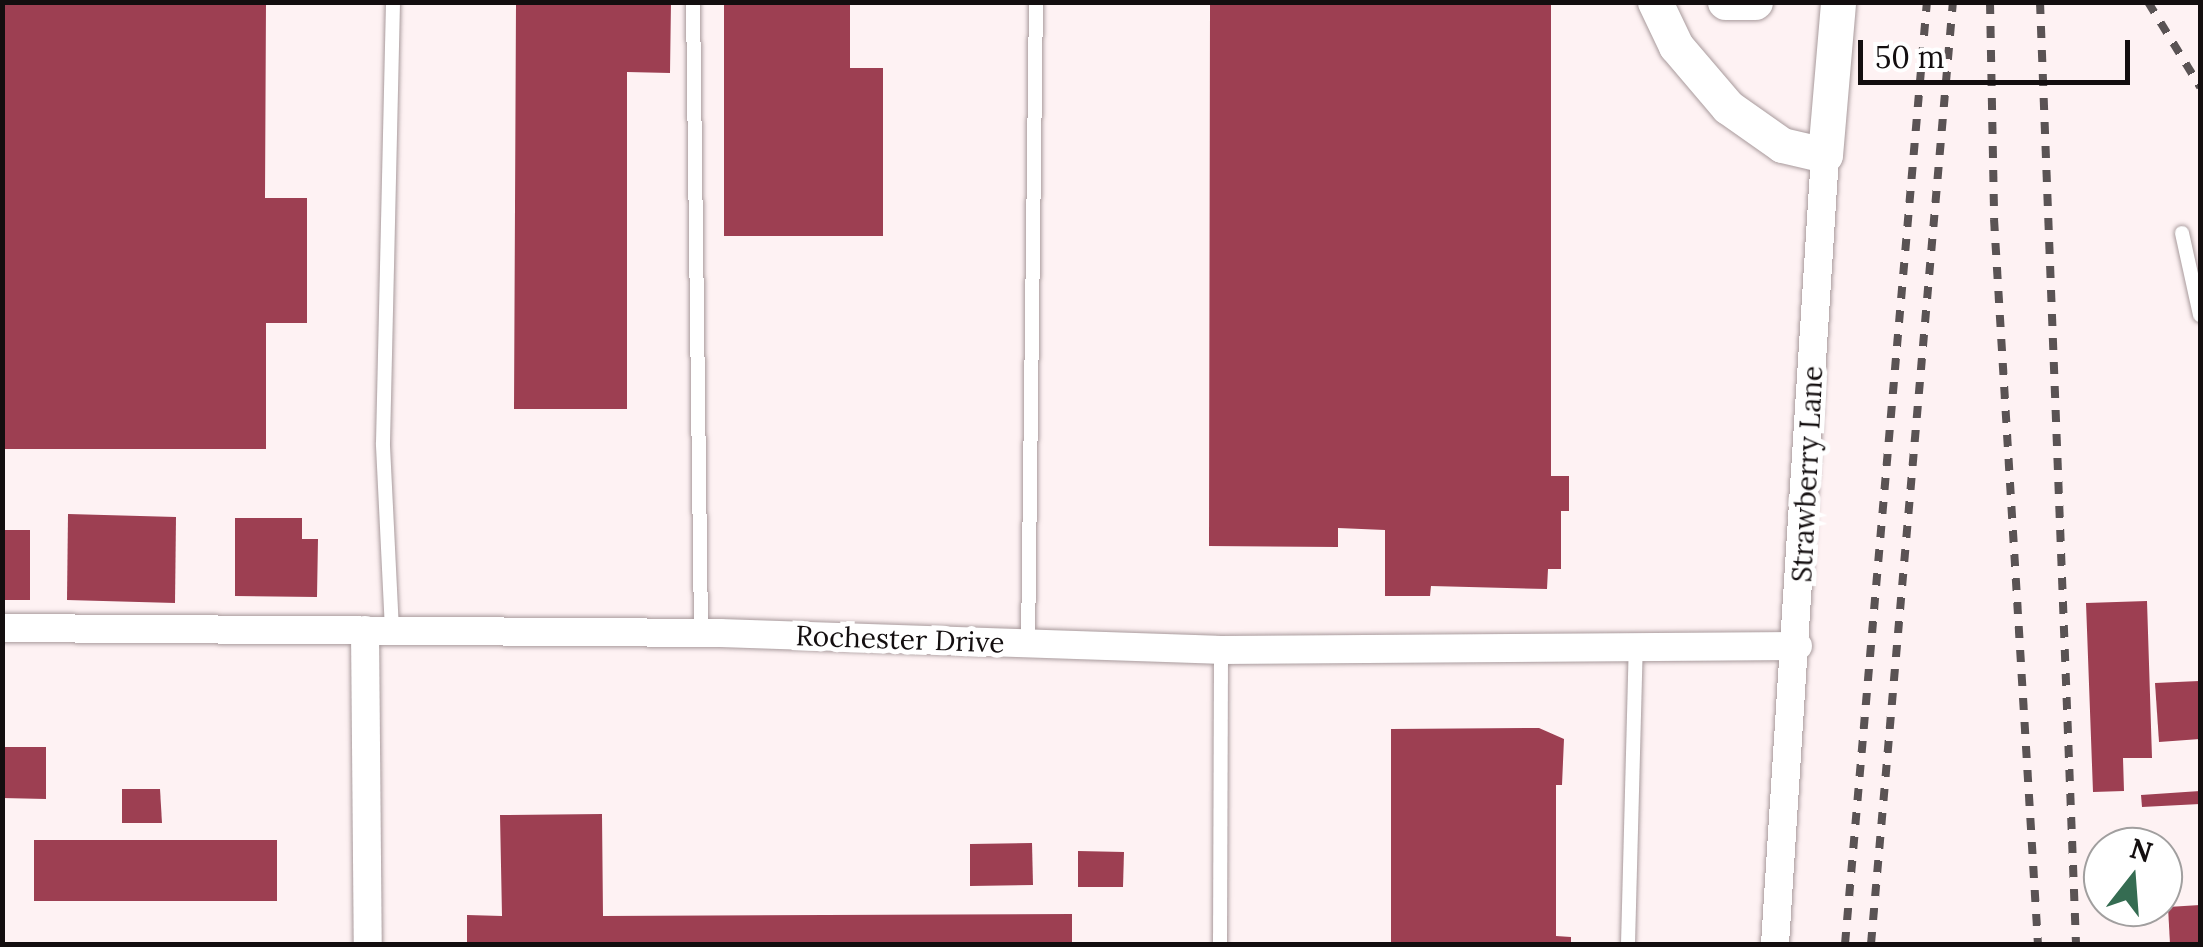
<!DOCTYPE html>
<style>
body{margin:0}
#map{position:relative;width:2203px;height:947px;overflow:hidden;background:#fef2f3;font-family:Lora,serif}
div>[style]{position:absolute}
.building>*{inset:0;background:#9d3f52}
.roads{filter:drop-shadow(0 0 2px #a89a9c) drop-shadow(0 0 2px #a89a9c)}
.service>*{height:14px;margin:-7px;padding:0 7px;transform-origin:7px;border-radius:7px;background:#fff}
.minor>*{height:28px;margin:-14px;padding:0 14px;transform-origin:14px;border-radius:14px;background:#fff}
.tertiary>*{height:35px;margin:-17.5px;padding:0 17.5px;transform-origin:17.5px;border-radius:17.5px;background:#fff}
.rail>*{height:8px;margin-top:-4px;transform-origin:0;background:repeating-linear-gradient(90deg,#5a5354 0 12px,transparent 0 24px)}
span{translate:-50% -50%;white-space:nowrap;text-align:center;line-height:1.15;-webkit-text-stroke:10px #fff;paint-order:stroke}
.street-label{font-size:28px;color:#130e0f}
.frame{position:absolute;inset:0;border:5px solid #130e0f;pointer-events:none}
.north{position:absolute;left:2083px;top:827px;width:100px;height:100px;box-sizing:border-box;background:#fff;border:2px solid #a19f9f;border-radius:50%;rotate:17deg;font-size:28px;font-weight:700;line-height:40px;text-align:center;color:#130e0f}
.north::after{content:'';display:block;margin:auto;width:35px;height:45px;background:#356c52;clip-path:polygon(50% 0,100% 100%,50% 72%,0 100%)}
.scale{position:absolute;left:1858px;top:40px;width:272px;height:45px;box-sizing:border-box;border:5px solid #130e0f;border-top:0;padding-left:12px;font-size:30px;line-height:35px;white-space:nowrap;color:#130e0f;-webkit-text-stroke:8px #fff;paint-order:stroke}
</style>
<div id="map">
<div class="building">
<i style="clip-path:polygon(2px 2px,266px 2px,265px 198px,307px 198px,307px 323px,266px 323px,266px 449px,2px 449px)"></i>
<i style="clip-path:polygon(516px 2px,671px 2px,670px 73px,627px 72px,627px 409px,514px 409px)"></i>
<i style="clip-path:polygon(724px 2px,850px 2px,850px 68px,883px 68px,883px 236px,724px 236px)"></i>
<i style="clip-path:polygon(1210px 2px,1551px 2px,1551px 476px,1569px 476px,1569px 511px,1561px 511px,1561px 569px,1548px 569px,1547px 589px,1431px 586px,1430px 596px,1385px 596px,1385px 530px,1338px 528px,1338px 547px,1209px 546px)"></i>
<i style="clip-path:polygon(68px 514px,176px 517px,175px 603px,67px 600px)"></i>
<i style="clip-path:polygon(235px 518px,302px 518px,302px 539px,318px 539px,317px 597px,235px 596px)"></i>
<i style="clip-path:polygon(2px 530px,30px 530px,30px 600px,2px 600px)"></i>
<i style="clip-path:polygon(2147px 601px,2152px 758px,2123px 758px,2124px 791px,2093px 792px,2086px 603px)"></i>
<i style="clip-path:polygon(2199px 681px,2200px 739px,2159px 742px,2155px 683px)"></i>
<i style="clip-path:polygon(1539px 728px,1564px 739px,1562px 785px,1556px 785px,1556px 936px,1571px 937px,1571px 944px,1391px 944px,1391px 729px)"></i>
<i style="clip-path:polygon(2px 747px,46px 747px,46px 799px,2px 798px)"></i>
<i style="clip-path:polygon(122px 789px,160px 789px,162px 823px,122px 823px)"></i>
<i style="clip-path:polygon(2200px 791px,2200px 804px,2142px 807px,2141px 795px)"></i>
<i style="clip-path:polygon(602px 814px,603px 916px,1072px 914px,1072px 944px,467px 944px,467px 915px,502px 916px,500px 815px)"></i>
<i style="clip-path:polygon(34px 840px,277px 840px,277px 901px,34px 901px)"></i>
<i style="clip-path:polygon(1032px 843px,1033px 885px,970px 886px,970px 844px)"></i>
<i style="clip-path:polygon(1078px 851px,1124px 852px,1123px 887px,1078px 887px)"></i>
<i style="clip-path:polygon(2200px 905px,2200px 944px,2170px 944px,2168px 907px)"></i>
</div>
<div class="roads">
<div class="service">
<i style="left:693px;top:2px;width:630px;rotate:89.27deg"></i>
<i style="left:2182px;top:233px;width:84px;rotate:77.6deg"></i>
<i style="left:392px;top:630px;width:187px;rotate:-92.8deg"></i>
<i style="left:383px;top:443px;width:441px;rotate:-88.7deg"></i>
<i style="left:1028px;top:644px;width:642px;rotate:-89.29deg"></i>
<i style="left:1220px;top:944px;width:294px;rotate:-89.8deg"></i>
<i style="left:1628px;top:944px;width:298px;rotate:-88.5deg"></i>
</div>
<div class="minor">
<i style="left:2px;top:628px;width:718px;rotate:0.4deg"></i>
<i style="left:720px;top:633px;width:501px;rotate:1.94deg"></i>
<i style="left:1221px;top:650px;width:577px;rotate:-0.4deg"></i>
<i style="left:365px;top:630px;width:314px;rotate:89.5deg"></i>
<i style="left:1775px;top:944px;width:791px;rotate:-86.37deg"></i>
</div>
<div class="tertiary">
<i style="left:1655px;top:2px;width:49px;rotate:64.5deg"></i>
<i style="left:1676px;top:46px;width:80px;rotate:49.6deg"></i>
<i style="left:1728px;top:107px;width:66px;rotate:35.1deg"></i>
<i style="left:1782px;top:145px;width:44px;rotate:13.1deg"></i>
<i style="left:1825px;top:155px;width:154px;rotate:-85.1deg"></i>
<i style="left:1725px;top:2px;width:30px"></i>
</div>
</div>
<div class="rail">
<i style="left:1990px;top:2px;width:217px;rotate:88.9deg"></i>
<i style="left:1994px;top:219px;width:726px;rotate:86.53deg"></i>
<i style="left:2040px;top:2px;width:943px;rotate:87.81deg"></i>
<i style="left:2148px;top:2px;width:100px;rotate:58.5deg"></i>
<i style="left:1845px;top:944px;width:946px;rotate:-85.03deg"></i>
<i style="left:1871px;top:944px;width:946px;rotate:-85.03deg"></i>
</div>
<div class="street-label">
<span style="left:1807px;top:474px;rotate:-87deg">Strawberry Lane</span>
<span style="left:900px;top:639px;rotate:2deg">Rochester Drive</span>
</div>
<div class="frame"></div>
<div class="north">N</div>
<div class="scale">50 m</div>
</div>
